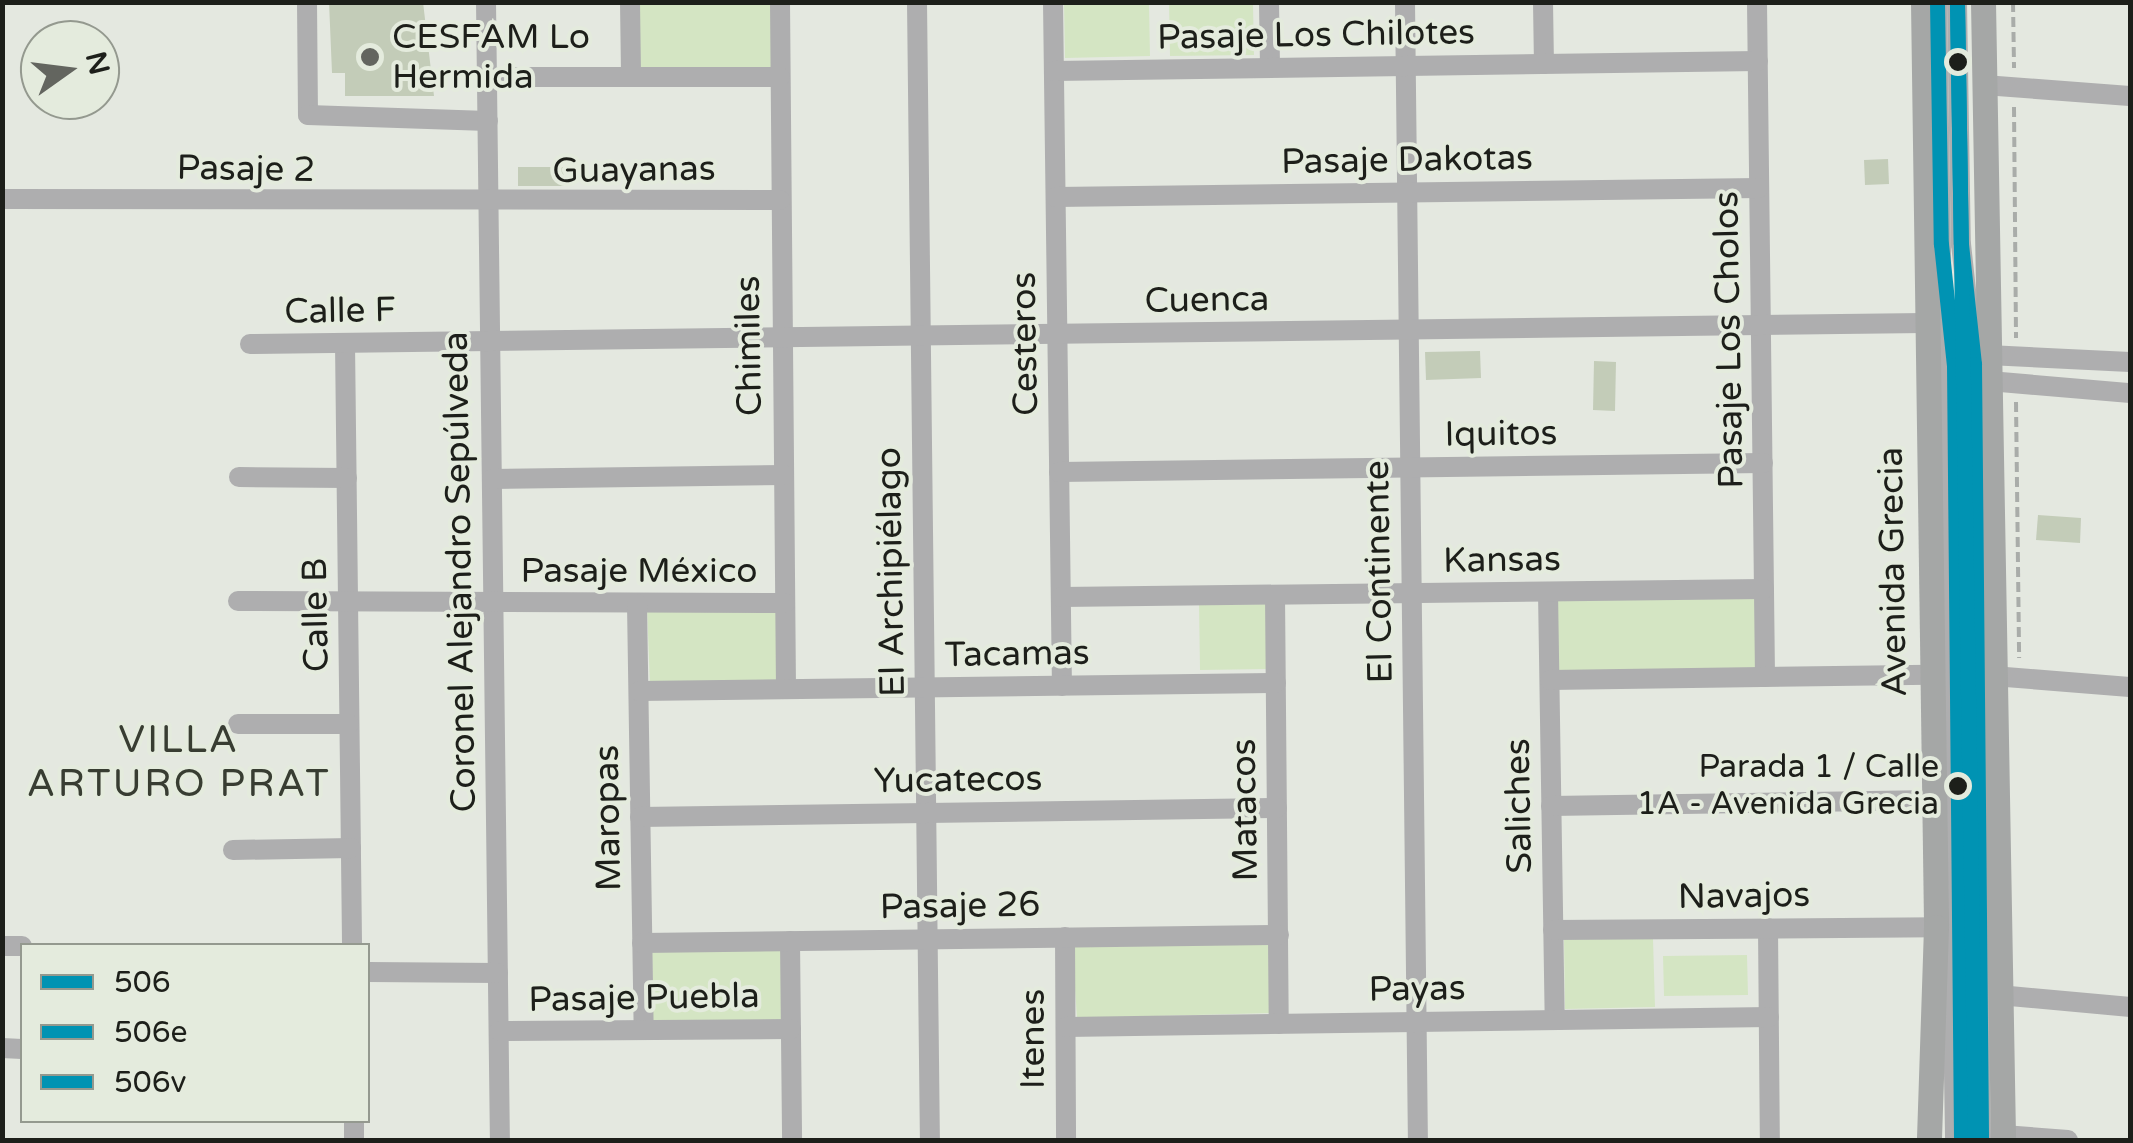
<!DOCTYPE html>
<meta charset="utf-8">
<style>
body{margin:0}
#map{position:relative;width:2133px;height:1143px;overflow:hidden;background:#e4e8e0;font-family:"Varela Round",sans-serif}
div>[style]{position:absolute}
.green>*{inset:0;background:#d4e5c3}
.building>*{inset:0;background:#c3ccb8}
.path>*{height:4px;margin-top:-2px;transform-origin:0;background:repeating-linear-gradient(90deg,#a9aca9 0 10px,transparent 0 15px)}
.minor>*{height:20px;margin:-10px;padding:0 10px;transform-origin:10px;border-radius:10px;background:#aeaeaf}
.major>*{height:25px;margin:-12.5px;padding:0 12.5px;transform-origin:12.5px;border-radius:12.5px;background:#a5a7a6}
.bus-1>*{height:15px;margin:-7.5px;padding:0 7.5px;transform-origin:7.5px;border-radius:7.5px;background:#0093b3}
.bus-2>*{height:15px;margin:-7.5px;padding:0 7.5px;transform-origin:7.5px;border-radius:7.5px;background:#0093b3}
.bus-3>*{height:15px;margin:-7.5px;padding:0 7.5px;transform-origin:7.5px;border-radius:7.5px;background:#0093b3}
.dots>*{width:28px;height:28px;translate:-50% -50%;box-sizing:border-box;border:5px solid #e4ebdd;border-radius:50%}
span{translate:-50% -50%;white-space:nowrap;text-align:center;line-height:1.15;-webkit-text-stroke:8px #e4ebdd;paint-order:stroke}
.bus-label{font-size:32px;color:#1d1f1a}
.right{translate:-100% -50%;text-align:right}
.street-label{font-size:35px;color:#1d1f1a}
.poi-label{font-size:35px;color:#1d1f1a}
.left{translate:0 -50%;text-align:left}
.neighbourhood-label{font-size:38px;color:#383d32;letter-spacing:2.5px}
.frame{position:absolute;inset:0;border:5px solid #1d1f1a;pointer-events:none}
.legend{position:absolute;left:20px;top:943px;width:350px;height:180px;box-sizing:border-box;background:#e4ebdd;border:2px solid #94998f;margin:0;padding:12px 18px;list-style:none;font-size:30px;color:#1d1f1a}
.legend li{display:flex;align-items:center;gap:20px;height:50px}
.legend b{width:50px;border:2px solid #94998f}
.north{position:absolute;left:20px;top:20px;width:100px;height:100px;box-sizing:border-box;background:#e4ebdd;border:2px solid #94998f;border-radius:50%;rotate:76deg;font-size:28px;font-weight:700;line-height:40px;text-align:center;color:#1d1f1a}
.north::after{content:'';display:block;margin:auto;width:35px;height:45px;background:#63655f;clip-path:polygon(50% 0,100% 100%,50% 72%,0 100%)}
</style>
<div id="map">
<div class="green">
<i style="clip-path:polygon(638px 3px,774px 3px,775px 73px,636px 70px)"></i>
<i style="clip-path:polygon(1064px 3px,1149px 3px,1150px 56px,1065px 58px)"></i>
<i style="clip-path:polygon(1169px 3px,1253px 3px,1254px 55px,1170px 56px)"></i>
<i style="clip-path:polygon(1759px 595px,1760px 669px,1557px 673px,1555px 598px)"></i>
<i style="clip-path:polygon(1266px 604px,1267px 669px,1200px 670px,1199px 605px)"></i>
<i style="clip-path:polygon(779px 606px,780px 685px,650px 685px,647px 607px)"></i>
<i style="clip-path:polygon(1653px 938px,1655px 1007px,1565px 1009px,1564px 939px)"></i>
<i style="clip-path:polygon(1270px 943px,1272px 1013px,1077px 1018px,1072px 945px)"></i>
<i style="clip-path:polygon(781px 945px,783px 1023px,653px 1026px,652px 947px)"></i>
<i style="clip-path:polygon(1747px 955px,1748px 995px,1664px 996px,1663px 956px)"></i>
</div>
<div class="building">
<i style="clip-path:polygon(329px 2px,423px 2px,434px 96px,345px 96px,345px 73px,332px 73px)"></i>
<i style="clip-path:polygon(1888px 159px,1889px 184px,1865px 185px,1864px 160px)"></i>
<i style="clip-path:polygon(518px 167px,564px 167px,564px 186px,518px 186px)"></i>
<i style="clip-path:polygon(1480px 351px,1481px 378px,1426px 380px,1425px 352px)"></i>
<i style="clip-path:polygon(1594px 361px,1616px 362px,1615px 411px,1593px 410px)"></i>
<i style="clip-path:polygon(2038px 515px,2081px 518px,2080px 543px,2036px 540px)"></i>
</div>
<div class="path">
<i style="left:2013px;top:2px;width:66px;rotate:89.1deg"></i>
<i style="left:2014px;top:107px;width:231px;rotate:89.5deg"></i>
<i style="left:2016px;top:402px;width:256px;rotate:89.3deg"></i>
</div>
<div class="minor">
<i style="left:307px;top:2px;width:113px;rotate:89.5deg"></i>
<i style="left:308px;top:115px;width:180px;rotate:1.9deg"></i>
<i style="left:486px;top:2px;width:1138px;rotate:89.3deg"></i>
<i style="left:630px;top:2px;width:74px;rotate:89.2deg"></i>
<i style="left:780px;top:2px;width:687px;rotate:89.5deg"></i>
<i style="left:917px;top:2px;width:1138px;rotate:89.35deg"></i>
<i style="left:1053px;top:2px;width:684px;rotate:89.25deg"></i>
<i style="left:1269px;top:2px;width:66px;rotate:89.1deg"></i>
<i style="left:1405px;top:2px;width:1138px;rotate:89.35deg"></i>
<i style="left:1543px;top:2px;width:62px;rotate:89.1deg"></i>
<i style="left:1757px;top:2px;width:675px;rotate:89.32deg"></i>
<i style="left:1937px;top:2px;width:1138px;rotate:89.09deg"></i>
<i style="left:1957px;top:2px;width:242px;rotate:89.1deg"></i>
<i style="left:1961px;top:244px;width:121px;rotate:83.8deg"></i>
<i style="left:1974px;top:364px;width:776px;rotate:89.48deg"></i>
<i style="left:1054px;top:71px;width:704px;rotate:-0.81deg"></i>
<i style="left:487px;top:77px;width:293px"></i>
<i style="left:1984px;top:85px;width:146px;rotate:4.3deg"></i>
<i style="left:1056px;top:197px;width:703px;rotate:-0.73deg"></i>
<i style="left:2px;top:199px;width:778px;rotate:0.07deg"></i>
<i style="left:345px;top:343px;width:603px;rotate:89.33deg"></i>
<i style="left:250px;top:344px;width:1675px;rotate:-0.72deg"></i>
<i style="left:1988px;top:355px;width:142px;rotate:2.8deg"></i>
<i style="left:1989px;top:381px;width:142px;rotate:4.9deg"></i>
<i style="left:1059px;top:472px;width:704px;rotate:-0.73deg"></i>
<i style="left:239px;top:477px;width:108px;rotate:0.5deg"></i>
<i style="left:492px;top:479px;width:292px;rotate:-0.8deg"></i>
<i style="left:1548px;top:592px;width:428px;rotate:89.1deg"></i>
<i style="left:1275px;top:595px;width:429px;rotate:89.5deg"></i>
<i style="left:1061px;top:597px;width:703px;rotate:-0.65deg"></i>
<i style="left:238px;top:601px;width:547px;rotate:0.21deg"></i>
<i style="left:637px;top:604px;width:426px;rotate:89.1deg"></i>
<i style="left:1993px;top:676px;width:137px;rotate:4.6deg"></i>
<i style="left:1550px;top:680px;width:380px;rotate:-0.8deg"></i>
<i style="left:639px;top:691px;width:637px;rotate:-0.72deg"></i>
<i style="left:238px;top:724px;width:111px"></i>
<i style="left:1551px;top:806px;width:381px;rotate:-0.9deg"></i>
<i style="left:640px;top:817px;width:637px;rotate:-0.81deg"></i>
<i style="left:233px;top:850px;width:118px;rotate:-1deg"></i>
<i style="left:1768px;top:928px;width:212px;rotate:89.5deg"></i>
<i style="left:1553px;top:930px;width:383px;rotate:-0.4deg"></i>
<i style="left:1065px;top:937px;width:203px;rotate:89.7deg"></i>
<i style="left:790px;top:941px;width:199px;rotate:89.4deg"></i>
<i style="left:642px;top:943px;width:637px;rotate:-0.72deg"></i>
<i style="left:2px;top:946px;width:20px"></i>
<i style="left:368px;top:972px;width:130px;rotate:0.4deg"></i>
<i style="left:1999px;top:995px;width:132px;rotate:5.2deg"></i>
<i style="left:1066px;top:1027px;width:703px;rotate:-0.81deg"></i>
<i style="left:499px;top:1031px;width:292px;rotate:-0.4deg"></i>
<i style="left:2px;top:1048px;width:20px;rotate:3deg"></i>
<i style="left:354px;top:1120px;width:20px;rotate:90deg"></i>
<i style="left:2003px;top:1135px;width:65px;rotate:4.4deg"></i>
</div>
<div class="major">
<i style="left:1923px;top:2px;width:925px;rotate:89.19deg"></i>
<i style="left:1936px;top:927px;width:213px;rotate:91.9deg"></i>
<i style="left:1983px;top:2px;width:1138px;rotate:88.99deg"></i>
</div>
<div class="bus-1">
<i style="left:1957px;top:2px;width:242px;rotate:89.1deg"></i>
<i style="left:1961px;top:244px;width:121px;rotate:83.8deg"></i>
<i style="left:1974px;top:364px;width:776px;rotate:89.48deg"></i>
</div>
<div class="bus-2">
<i style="left:1937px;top:2px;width:242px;rotate:89.1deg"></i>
<i style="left:1941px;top:244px;width:122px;rotate:83.9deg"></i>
<i style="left:1954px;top:365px;width:775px;rotate:89.48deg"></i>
</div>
<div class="bus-3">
<i style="left:1957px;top:2px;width:1138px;rotate:89.09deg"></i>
</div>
<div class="dots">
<i style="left:370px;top:57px;background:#63655f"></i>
<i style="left:1958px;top:62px;background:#1d1f1a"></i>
<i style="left:1958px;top:786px;background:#1d1f1a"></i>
</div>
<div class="bus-label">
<span class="right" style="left:1939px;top:786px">Parada 1 / Calle<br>1A - Avenida Grecia</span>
</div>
<div class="street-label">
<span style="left:1316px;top:35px;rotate:-1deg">Pasaje Los Chilotes</span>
<span style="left:1407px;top:160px;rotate:-1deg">Pasaje Dakotas</span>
<span style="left:246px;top:169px;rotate:1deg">Pasaje 2</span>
<span style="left:634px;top:170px;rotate:-1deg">Guayanas</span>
<span style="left:1207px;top:300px;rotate:-1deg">Cuenca</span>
<span style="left:340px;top:311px;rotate:-1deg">Calle F</span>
<span style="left:1729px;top:340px;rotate:-91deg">Pasaje Los Cholos</span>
<span style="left:1025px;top:344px;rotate:-91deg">Cesteros</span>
<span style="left:749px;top:346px;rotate:-91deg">Chimiles</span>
<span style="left:1501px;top:434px;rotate:-1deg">Iquitos</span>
<span style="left:1502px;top:560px;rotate:-1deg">Kansas</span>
<span style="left:639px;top:571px">Pasaje México</span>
<span style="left:460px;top:572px;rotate:-91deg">Coronel Alejandro Sepúlveda</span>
<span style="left:891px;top:572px;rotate:-91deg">El Archipiélago</span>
<span style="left:1379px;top:572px;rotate:-91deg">El Continente</span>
<span style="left:1893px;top:572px;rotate:-91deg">Avenida Grecia</span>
<span style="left:316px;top:615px;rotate:-91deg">Calle B</span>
<span style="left:1017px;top:654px;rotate:-1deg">Tacamas</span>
<span style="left:958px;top:780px;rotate:-1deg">Yucatecos</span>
<span style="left:1519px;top:806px;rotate:-91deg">Saliches</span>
<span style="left:1245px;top:810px;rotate:-91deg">Matacos</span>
<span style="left:608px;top:818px;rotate:-91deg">Maropas</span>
<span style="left:1744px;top:896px;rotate:-1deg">Navajos</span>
<span style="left:960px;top:906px;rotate:-1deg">Pasaje 26</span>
<span style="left:1417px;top:989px;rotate:-1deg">Payas</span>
<span style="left:644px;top:998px;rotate:-1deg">Pasaje Puebla</span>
<span style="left:1033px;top:1039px;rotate:-90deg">Itenes</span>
</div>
<div class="poi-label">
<span class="left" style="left:392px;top:57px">CESFAM Lo<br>Hermida</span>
</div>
<div class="neighbourhood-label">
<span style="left:179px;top:763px">VILLA<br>ARTURO PRAT</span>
</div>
<div class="frame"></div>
<ul class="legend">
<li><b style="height:12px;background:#0093b3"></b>506</li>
<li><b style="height:12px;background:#0093b3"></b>506e</li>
<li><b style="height:12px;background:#0093b3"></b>506v</li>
</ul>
<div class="north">N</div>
</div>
